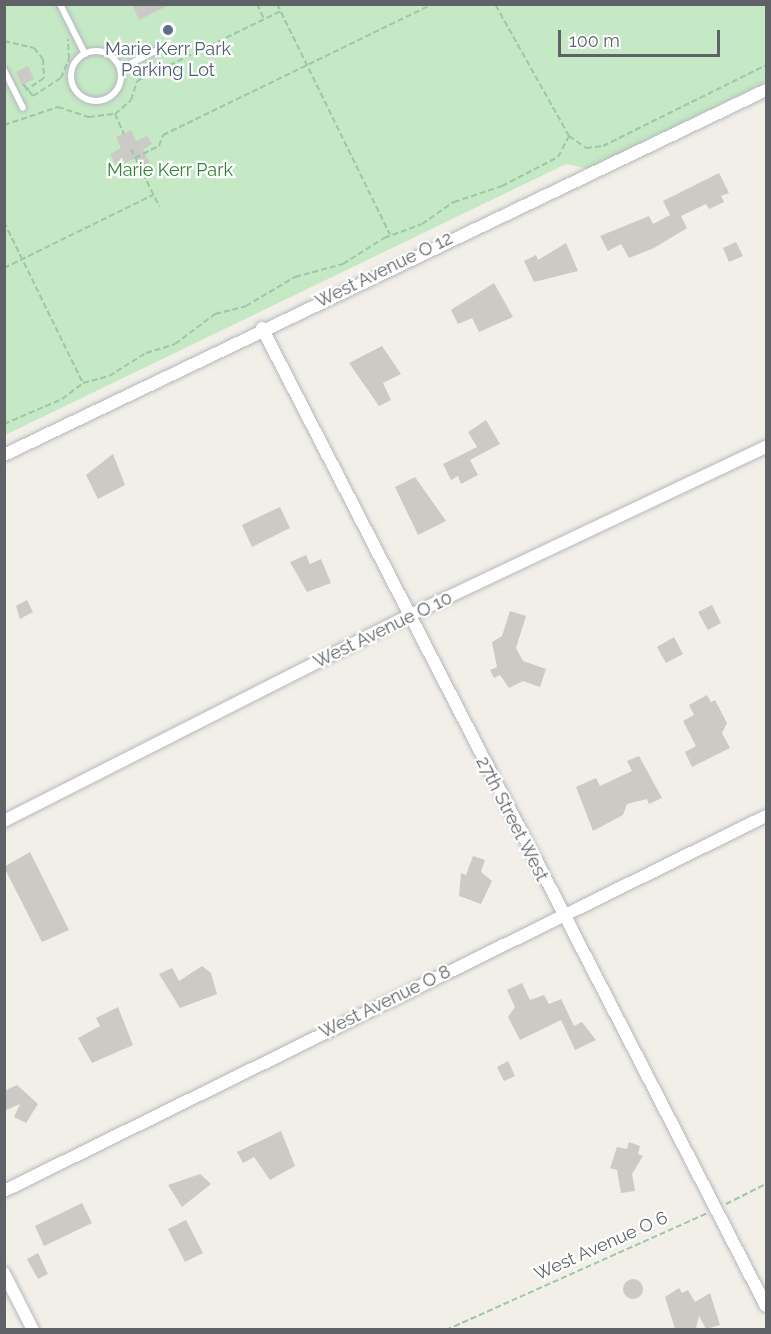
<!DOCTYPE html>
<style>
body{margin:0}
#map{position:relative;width:771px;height:1334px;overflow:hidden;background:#f1efe8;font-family:Raleway,sans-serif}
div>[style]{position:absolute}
.green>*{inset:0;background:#c5e8c5}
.building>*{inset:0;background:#cccac5}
.round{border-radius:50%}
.path>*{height:2px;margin-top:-1px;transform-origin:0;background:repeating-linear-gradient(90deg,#9cc7a9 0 6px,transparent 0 9px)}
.roads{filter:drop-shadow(0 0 2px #b5b8bc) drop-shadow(0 0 2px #b5b8bc)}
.service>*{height:6px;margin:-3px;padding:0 3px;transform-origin:3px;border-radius:3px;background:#fff}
.service>.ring{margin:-3px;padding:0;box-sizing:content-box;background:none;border:6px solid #fff;border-radius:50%}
.minor>*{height:12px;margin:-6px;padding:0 6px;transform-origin:6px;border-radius:6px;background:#fff}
.dots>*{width:16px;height:16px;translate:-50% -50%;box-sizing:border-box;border:3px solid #fff;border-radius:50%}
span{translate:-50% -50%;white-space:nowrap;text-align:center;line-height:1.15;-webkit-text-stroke:4.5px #fff;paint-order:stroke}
.service-label{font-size:18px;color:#4e5e75}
.park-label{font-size:18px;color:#348238}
.street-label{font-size:18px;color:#5f6368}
.frame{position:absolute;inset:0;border:6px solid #5f6368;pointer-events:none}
.scale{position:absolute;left:558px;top:30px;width:162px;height:27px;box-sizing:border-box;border:3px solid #5f6368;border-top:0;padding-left:8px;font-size:18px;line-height:21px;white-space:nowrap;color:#5f6368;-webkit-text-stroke:4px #fff;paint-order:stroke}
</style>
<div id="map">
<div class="green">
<i style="clip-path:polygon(5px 5px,766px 5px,766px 82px,589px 169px,566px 164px,5px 435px)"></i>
</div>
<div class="building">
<i style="clip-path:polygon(132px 4px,171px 4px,139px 20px)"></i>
<i style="clip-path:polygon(28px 66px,34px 79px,22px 85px,16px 72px)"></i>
<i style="clip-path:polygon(131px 130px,136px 141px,147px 136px,152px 144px,143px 149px,154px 172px,144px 176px,136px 158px,117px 167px,110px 154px,121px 148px,116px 137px)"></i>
<i style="clip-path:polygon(719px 173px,729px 193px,721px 196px,724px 202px,709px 209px,706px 204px,681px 216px,687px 228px,654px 248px,629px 258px,621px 244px,608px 251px,600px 236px,649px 216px,653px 224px,670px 215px,663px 201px)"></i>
<i style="clip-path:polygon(736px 242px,743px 256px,729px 262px,723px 248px)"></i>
<i style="clip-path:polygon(566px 243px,578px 271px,534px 282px,524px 261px,536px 255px,538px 260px)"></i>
<i style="clip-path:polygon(494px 283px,513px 317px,479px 332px,472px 318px,458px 324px,451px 310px)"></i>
<i style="clip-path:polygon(382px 346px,401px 374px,383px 383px,391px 400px,379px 406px,349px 363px)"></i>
<i style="clip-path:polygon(486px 420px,500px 444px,470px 460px,478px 475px,461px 484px,458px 476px,451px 480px,443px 464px,477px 447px,468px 432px)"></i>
<i style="clip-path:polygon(113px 454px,125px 485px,98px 499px,86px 475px)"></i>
<i style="clip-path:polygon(415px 477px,446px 521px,418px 535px,395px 487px)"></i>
<i style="clip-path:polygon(280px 507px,290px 528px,252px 547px,242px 525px)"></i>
<i style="clip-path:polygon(306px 555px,310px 564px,321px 559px,331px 583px,307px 592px,290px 562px)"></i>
<i style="clip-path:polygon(27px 600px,33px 612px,20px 619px,16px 606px)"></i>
<i style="clip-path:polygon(712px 605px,721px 623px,708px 630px,698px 612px)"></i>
<i style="clip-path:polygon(510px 611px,526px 616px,516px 648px,523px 661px,546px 669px,540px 687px,523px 681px,509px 688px,500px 675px,494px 678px,490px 670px,497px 667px,492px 642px,502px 636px)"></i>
<i style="clip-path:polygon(674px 637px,683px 654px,666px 663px,657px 647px)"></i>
<i style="clip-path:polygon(707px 695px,711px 702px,715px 700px,727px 723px,722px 733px,730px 748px,692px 767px,685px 752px,696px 746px,683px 721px,694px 715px,689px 705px)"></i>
<i style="clip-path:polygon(639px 756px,662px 798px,649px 804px,647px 799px,627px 804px,623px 815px,593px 831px,576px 787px,596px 778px,600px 786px,632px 771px,627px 761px)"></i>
<i style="clip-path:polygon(30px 852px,69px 930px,42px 942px,4px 867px)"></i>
<i style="clip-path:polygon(473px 856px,485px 860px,481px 872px,492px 881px,481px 904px,459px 896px,461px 873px,466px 875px)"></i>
<i style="clip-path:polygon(202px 966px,211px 973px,217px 994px,180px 1008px,159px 974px,172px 968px,179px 981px)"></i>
<i style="clip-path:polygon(522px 983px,530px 1000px,544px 995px,549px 1004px,561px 999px,574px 1026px,582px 1022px,596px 1040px,575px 1050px,561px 1020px,520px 1040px,508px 1017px,515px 1007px,507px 990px)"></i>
<i style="clip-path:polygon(118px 1007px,133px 1045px,92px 1063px,78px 1038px,100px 1026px,96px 1018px)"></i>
<i style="clip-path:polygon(508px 1061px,515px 1076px,504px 1081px,497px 1067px)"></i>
<i style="clip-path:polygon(17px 1085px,38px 1104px,26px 1123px,14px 1117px,20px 1104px,4px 1111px,4px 1091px)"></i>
<i style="clip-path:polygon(281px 1131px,295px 1166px,270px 1180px,254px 1157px,243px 1163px,237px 1152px)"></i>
<i style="clip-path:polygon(629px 1142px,640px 1146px,638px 1154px,643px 1156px,632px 1174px,635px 1191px,621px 1193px,617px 1170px,610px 1168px,617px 1147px,627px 1149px)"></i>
<i style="clip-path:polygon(200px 1174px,211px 1184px,182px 1207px,168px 1185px)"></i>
<i style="clip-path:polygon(82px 1203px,92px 1223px,44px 1246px,35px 1226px)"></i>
<i style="clip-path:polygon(186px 1220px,203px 1253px,185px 1262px,168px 1229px)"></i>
<i style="clip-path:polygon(38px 1253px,48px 1274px,38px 1279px,27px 1259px)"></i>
<i class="round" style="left:623px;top:1279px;width:20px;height:20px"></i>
<i style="clip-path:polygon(679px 1288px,682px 1293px,688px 1290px,695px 1302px,710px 1293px,720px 1325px,706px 1329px,699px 1316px,696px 1328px,675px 1329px,665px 1297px)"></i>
</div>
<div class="path">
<i style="left:257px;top:4px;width:17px;rotate:65deg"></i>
<i style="left:277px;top:4px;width:257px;rotate:63.9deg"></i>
<i style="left:4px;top:41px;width:31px;rotate:13deg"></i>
<i style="left:34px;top:48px;width:14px;rotate:51deg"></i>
<i style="left:43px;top:59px;width:19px;rotate:87deg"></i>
<i style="left:44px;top:78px;width:22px;rotate:146deg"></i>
<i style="left:23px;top:84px;width:16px;rotate:50deg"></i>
<i style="left:33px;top:96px;width:33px;rotate:-33deg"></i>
<i style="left:61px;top:78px;width:21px;rotate:-67deg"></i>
<i style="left:69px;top:59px;width:20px;rotate:-93deg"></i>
<i style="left:4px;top:98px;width:1px"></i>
<i style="left:115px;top:114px;width:22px;rotate:66deg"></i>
<i style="left:4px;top:125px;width:57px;rotate:-18.4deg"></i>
<i style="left:58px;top:107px;width:33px;rotate:18deg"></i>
<i style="left:89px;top:117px;width:26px;rotate:-7deg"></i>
<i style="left:115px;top:114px;width:21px;rotate:-41deg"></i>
<i style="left:131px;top:100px;width:20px;rotate:-72deg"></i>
<i style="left:137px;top:81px;width:160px;rotate:-25.9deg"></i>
<i style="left:569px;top:136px;width:21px;rotate:35deg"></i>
<i style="left:586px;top:148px;width:17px;rotate:-7deg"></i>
<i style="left:603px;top:146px;width:182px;rotate:-26.4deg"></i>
<i style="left:131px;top:149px;width:64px;rotate:63.8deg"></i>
<i style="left:135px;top:158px;width:27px;rotate:-27deg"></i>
<i style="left:159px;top:146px;width:12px;rotate:-70deg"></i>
<i style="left:163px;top:135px;width:300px;rotate:-25.9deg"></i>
<i style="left:4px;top:222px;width:179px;rotate:63.9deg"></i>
<i style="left:4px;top:268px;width:166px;rotate:-26.1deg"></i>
<i style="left:4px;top:424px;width:63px;rotate:-23.3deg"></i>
<i style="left:62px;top:399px;width:26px;rotate:-37deg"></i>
<i style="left:83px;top:383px;width:27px;rotate:-15deg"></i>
<i style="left:109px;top:376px;width:44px;rotate:-31.9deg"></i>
<i style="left:146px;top:353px;width:30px;rotate:-17deg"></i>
<i style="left:175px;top:344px;width:50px;rotate:-36.9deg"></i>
<i style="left:215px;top:314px;width:32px;rotate:-14deg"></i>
<i style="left:246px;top:306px;width:57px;rotate:-30.6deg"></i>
<i style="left:295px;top:277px;width:50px;rotate:-15.2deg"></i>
<i style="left:343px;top:264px;width:49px;rotate:-32.4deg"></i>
<i style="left:384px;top:238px;width:40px;rotate:-20.2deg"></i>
<i style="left:422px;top:224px;width:39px;rotate:-35deg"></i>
<i style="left:454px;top:202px;width:51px;rotate:-18.4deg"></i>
<i style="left:502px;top:186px;width:63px;rotate:-27.4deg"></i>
<i style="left:558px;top:157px;width:24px;rotate:-62deg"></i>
<i style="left:569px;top:136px;width:151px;rotate:-119.3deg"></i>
<i style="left:726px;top:1204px;width:45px;rotate:-26.6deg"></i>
<i style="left:446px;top:1330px;width:287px;rotate:-24.1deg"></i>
</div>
<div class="roads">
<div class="service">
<i style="left:60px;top:4px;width:56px;rotate:63.4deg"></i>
<i class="ring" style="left:71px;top:51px;width:44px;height:44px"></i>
<i style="left:120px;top:69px;width:42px;rotate:-27.2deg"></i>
<i style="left:4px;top:70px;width:42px;rotate:63.4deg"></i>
</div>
<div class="minor">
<i style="left:262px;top:328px;width:1100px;rotate:62.74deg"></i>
<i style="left:4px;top:455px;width:845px;rotate:-25.59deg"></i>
<i style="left:4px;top:821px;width:453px;rotate:-26.9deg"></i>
<i style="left:408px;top:616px;width:396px;rotate:-25.3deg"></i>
<i style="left:4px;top:1191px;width:849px;rotate:-26.2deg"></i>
<i style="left:4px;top:1273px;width:64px;rotate:63deg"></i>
</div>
</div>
<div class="dots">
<i style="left:168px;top:30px;background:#5c6f8a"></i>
</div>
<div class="service-label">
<span style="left:168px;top:60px">Marie Kerr Park<br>Parking Lot</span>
</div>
<div class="park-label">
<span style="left:170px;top:170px">Marie Kerr Park</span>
</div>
<div class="street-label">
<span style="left:384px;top:270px;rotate:-26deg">West Avenue O 12</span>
<span style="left:383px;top:630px;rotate:-26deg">West Avenue O 10</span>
<span style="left:512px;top:819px;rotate:63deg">27th Street West</span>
<span style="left:385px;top:1002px;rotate:-26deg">West Avenue O 8</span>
<span style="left:601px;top:1246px;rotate:-24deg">West Avenue O 6</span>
</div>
<div class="frame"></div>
<div class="scale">100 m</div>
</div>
